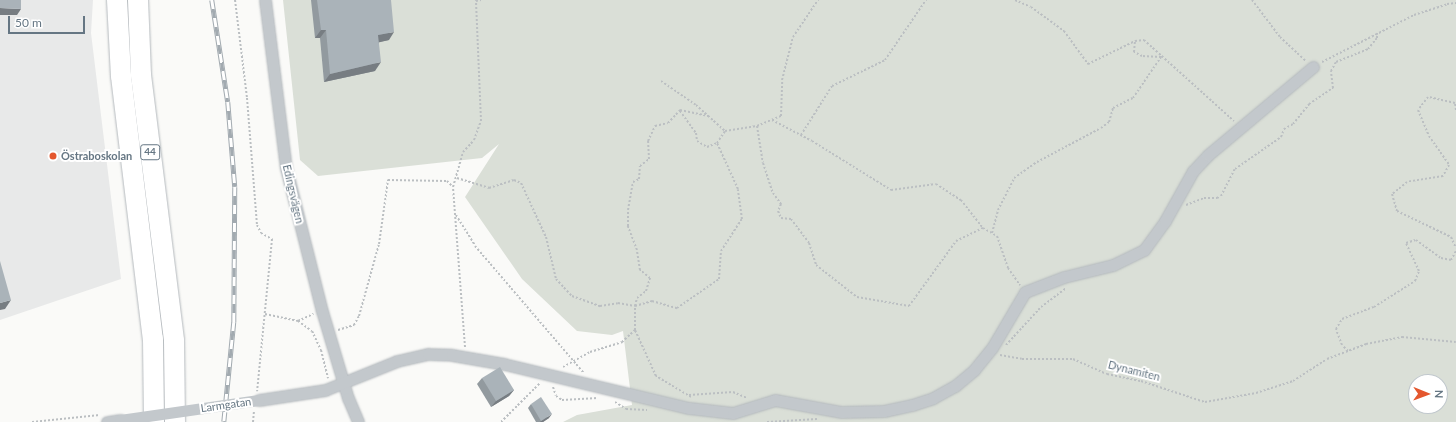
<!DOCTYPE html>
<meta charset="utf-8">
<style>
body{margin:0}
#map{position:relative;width:1456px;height:422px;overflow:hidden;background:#fafaf8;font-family:Lato,sans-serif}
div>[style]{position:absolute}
.built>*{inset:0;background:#e8e9e9}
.green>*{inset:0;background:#dadfd7}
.path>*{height:2px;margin-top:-1px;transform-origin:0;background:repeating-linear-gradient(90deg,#bbbfc2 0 2px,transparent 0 4px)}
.roads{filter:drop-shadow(0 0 1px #b4b9bd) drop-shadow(0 0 1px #b4b9bd)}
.street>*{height:11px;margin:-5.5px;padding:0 5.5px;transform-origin:5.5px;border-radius:5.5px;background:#c3c8cc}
.highway>*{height:20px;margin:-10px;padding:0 10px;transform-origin:10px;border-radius:10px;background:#fff}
.rail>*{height:4.5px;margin-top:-2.25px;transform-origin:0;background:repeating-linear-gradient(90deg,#fff 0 9px,#a2aab0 0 18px);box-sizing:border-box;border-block:1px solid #a2aab0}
.street-bridge>*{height:11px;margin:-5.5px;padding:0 5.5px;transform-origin:5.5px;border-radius:5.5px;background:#c3c8cc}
.wall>*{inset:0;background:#929a9f}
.shaded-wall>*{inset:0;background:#777d82}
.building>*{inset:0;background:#aab3b9}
.dots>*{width:11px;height:11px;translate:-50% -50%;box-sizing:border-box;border:2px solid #fff;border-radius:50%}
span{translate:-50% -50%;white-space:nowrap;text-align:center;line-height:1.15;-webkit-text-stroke:4px #fff;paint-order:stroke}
.shield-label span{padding:1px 3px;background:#fff;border:1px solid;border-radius:3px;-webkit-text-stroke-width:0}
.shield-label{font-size:10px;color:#657683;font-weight:700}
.poi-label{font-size:11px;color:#657683;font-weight:700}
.left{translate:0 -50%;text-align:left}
.street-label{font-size:11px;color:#657683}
.north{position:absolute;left:1408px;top:374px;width:40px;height:40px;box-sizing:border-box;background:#fff;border:1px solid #c1c8cd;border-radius:50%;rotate:91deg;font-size:11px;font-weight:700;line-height:16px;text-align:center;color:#657683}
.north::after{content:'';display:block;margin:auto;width:14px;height:18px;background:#e4572e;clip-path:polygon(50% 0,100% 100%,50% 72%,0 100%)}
.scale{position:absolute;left:8px;top:16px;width:77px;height:18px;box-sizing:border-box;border:2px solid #657683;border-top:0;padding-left:5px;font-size:12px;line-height:14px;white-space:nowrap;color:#657683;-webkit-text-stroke:3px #fff;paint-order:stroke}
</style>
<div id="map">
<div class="built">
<i style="clip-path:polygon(0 0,93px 0,91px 33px,121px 279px,0 320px)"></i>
</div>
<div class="green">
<i style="clip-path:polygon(evenodd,283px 0,1456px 0,1456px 422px,563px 422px,577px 415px,632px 405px,623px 331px,612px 335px,577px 331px,522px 279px,465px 197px,499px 144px,482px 158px,318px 176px,300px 160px,283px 0,1416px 382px,1440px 382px,1440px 406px,1416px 406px,1416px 382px)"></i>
</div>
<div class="path">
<i style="left:235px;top:0;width:99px;rotate:83deg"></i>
<i style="left:247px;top:98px;width:127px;rotate:85.5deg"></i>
<i style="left:257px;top:225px;width:9px;rotate:63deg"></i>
<i style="left:261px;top:233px;width:13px;rotate:29deg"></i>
<i style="left:272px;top:239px;width:153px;rotate:95.6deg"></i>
<i style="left:1015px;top:0;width:17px;rotate:24deg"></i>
<i style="left:1031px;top:7px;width:41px;rotate:36deg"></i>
<i style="left:1064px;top:31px;width:41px;rotate:54deg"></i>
<i style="left:1088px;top:64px;width:52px;rotate:-26.1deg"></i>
<i style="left:1252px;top:0;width:46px;rotate:52.9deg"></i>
<i style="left:1280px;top:37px;width:35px;rotate:43deg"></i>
<i style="left:476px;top:1px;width:5px;rotate:-11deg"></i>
<i style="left:1322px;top:62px;width:103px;rotate:-27.1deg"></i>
<i style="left:1414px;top:15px;width:35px;rotate:-18deg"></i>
<i style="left:1447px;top:4px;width:9px;rotate:-6deg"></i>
<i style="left:661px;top:81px;width:42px;rotate:34.4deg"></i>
<i style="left:696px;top:105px;width:39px;rotate:42deg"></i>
<i style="left:1456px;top:110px;width:7px;rotate:-98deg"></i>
<i style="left:1455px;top:103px;width:28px;rotate:-167deg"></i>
<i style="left:1428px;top:97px;width:16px;rotate:128deg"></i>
<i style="left:1418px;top:110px;width:28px;rotate:67deg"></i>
<i style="left:1429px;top:136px;width:35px;rotate:55deg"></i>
<i style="left:1449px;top:165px;width:13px;rotate:119deg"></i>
<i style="left:1443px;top:176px;width:36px;rotate:171deg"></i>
<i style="left:1407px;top:182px;width:19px;rotate:141deg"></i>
<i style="left:1392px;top:194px;width:18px;rotate:74deg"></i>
<i style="left:1397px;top:211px;width:60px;rotate:25.7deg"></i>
<i style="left:1451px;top:237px;width:12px;rotate:66deg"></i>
<i style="left:680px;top:111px;width:27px;rotate:54deg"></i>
<i style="left:696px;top:133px;width:8px;rotate:83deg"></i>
<i style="left:697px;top:141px;width:12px;rotate:31deg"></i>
<i style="left:707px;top:147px;width:11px;rotate:-22deg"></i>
<i style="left:772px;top:120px;width:45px;rotate:27.7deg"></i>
<i style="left:812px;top:141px;width:93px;rotate:31.8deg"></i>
<i style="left:891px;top:190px;width:45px;rotate:-7.6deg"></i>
<i style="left:936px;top:184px;width:30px;rotate:33deg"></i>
<i style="left:961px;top:200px;width:36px;rotate:52deg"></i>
<i style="left:983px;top:228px;width:16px;rotate:30deg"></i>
<i style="left:997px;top:236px;width:34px;rotate:71deg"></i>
<i style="left:1008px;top:268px;width:21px;rotate:55deg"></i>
<i style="left:757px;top:126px;width:37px;rotate:81deg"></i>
<i style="left:763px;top:163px;width:32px;rotate:72deg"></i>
<i style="left:773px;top:193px;width:14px;rotate:54deg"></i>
<i style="left:781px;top:204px;width:8px;rotate:113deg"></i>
<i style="left:778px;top:211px;width:8px;rotate:67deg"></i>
<i style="left:781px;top:218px;width:10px;rotate:6deg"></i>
<i style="left:791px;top:219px;width:30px;rotate:53deg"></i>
<i style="left:809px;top:243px;width:23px;rotate:72deg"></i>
<i style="left:816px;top:265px;width:52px;rotate:38deg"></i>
<i style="left:857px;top:297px;width:53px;rotate:9.8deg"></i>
<i style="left:909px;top:306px;width:80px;rotate:-54.1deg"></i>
<i style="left:956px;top:241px;width:30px;rotate:-26deg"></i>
<i style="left:801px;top:135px;width:58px;rotate:-57.7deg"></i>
<i style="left:832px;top:86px;width:59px;rotate:-26.1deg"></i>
<i style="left:885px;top:60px;width:73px;rotate:-55.7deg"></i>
<i style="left:457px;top:178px;width:34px;rotate:17deg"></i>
<i style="left:489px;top:188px;width:26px;rotate:-18deg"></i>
<i style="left:514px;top:180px;width:8px;rotate:23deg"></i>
<i style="left:521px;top:183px;width:60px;rotate:65.2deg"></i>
<i style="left:546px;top:237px;width:43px;rotate:76.6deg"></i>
<i style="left:556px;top:279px;width:23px;rotate:47deg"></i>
<i style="left:572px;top:296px;width:30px;rotate:20deg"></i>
<i style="left:600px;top:306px;width:18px;rotate:-9deg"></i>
<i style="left:618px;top:303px;width:17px;rotate:10deg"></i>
<i style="left:635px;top:306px;width:8px;rotate:-76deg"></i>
<i style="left:637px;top:298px;width:11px;rotate:-38deg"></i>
<i style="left:646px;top:291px;width:14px;rotate:-73deg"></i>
<i style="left:650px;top:278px;width:13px;rotate:-141deg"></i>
<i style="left:640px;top:270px;width:20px;rotate:-99deg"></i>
<i style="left:637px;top:250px;width:26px;rotate:-111deg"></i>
<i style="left:628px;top:226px;width:16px;rotate:-90deg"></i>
<i style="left:628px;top:210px;width:28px;rotate:-80deg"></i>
<i style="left:633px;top:182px;width:7px;rotate:-27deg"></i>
<i style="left:639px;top:179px;width:13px;rotate:-86deg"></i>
<i style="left:640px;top:166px;width:11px;rotate:-38deg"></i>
<i style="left:649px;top:159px;width:18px;rotate:-93deg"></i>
<i style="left:648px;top:141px;width:17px;rotate:-65deg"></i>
<i style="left:655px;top:126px;width:13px;rotate:-13deg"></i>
<i style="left:668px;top:123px;width:18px;rotate:-47deg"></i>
<i style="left:680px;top:110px;width:29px;rotate:12deg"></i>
<i style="left:1186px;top:205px;width:19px;rotate:-21deg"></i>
<i style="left:1204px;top:198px;width:13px"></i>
<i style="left:1217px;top:198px;width:4px;rotate:-27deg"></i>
<i style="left:1221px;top:196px;width:30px;rotate:-63deg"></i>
<i style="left:1235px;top:169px;width:56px;rotate:-34.8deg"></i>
<i style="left:1281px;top:137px;width:9px;rotate:-69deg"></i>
<i style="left:1284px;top:129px;width:10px;rotate:-29deg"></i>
<i style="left:1293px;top:124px;width:26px;rotate:-51deg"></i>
<i style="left:1309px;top:104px;width:29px;rotate:-34deg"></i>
<i style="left:1333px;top:88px;width:17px;rotate:-97deg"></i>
<i style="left:1331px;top:71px;width:10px;rotate:-61deg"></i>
<i style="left:1336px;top:62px;width:35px;rotate:-22deg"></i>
<i style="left:1368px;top:49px;width:14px;rotate:-51deg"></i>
<i style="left:1377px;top:38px;width:5px;rotate:-90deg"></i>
<i style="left:456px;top:215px;width:36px;rotate:58deg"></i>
<i style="left:475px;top:246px;width:167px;rotate:49.4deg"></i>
<i style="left:992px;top:233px;width:24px;rotate:-75deg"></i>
<i style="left:998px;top:210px;width:36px;rotate:-63deg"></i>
<i style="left:1014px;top:178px;width:28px;rotate:-35deg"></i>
<i style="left:1037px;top:162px;width:72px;rotate:-28deg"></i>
<i style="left:1101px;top:128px;width:10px;rotate:-37deg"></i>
<i style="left:1109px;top:122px;width:15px;rotate:-74deg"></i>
<i style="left:1113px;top:108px;width:22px;rotate:-27deg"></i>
<i style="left:1133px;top:98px;width:50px;rotate:-55.7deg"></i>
<i style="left:1161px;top:57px;width:19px;rotate:-177deg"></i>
<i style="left:1142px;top:56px;width:9px;rotate:-153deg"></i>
<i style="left:1134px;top:52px;width:11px;rotate:-85deg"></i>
<i style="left:1135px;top:41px;width:9px;rotate:-6deg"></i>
<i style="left:1144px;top:40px;width:121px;rotate:42deg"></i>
<i style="left:265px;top:314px;width:34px;rotate:12deg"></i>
<i style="left:298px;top:321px;width:17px;rotate:36deg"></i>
<i style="left:312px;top:331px;width:21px;rotate:65deg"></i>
<i style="left:321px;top:350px;width:29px;rotate:76deg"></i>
<i style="left:298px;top:321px;width:17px;rotate:-25deg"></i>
<i style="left:338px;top:330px;width:17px;rotate:-17deg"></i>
<i style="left:354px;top:325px;width:10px;rotate:-61deg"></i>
<i style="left:359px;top:316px;width:75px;rotate:-74.5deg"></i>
<i style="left:379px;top:244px;width:65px;rotate:-82deg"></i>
<i style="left:388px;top:180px;width:59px;rotate:1deg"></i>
<i style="left:447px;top:181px;width:8px;rotate:45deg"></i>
<i style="left:1006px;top:345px;width:52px;rotate:-47.4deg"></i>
<i style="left:1041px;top:307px;width:31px;rotate:-37deg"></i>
<i style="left:465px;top:347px;width:160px;rotate:-94.3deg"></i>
<i style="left:453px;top:187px;width:36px;rotate:-74deg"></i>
<i style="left:463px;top:152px;width:16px;rotate:-47deg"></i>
<i style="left:474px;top:140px;width:20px;rotate:-70deg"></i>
<i style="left:481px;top:121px;width:121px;rotate:-92.4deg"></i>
<i style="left:1348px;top:351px;width:8px;rotate:-135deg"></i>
<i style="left:1342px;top:345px;width:17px;rotate:-111deg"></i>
<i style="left:1336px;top:329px;width:12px;rotate:-59deg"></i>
<i style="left:1342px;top:319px;width:34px;rotate:-21deg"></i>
<i style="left:1374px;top:307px;width:49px;rotate:-32.4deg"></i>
<i style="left:1415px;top:281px;width:11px;rotate:-68deg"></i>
<i style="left:1419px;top:271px;width:31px;rotate:-115deg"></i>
<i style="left:1406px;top:243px;width:10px;rotate:-17deg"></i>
<i style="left:1416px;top:240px;width:31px;rotate:36deg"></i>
<i style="left:1441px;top:258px;width:10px;rotate:11deg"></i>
<i style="left:1451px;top:260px;width:10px;rotate:-61deg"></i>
<i style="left:1000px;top:355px;width:22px;rotate:10deg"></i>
<i style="left:1022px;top:359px;width:51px"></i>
<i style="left:1073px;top:359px;width:37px;rotate:24deg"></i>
<i style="left:1107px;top:374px;width:35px;rotate:12deg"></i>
<i style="left:1141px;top:381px;width:67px;rotate:18.2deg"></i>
<i style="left:1205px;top:402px;width:52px;rotate:-10deg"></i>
<i style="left:1256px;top:393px;width:39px;rotate:-18deg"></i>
<i style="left:1293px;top:381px;width:40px;rotate:-32.9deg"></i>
<i style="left:1327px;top:359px;width:42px;rotate:-21deg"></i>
<i style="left:1366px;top:344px;width:37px;rotate:-11deg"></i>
<i style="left:1402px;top:337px;width:54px;rotate:5.3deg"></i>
<i style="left:563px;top:367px;width:31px;rotate:-29deg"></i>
<i style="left:590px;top:352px;width:34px;rotate:-17deg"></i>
<i style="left:622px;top:342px;width:18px;rotate:-43deg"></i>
<i style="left:553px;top:387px;width:9px;rotate:72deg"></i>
<i style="left:556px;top:396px;width:7px;rotate:34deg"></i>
<i style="left:562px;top:400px;width:36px;rotate:-3deg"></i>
<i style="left:689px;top:395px;width:44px;rotate:-3.9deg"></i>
<i style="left:733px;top:392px;width:15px;rotate:23deg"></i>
<i style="left:691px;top:397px;width:41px;rotate:-149deg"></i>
<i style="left:656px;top:376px;width:51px;rotate:-114.5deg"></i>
<i style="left:635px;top:330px;width:24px;rotate:-90deg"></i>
<i style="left:635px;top:306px;width:18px;rotate:-16deg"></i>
<i style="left:652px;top:301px;width:26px;rotate:16deg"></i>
<i style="left:677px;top:308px;width:51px;rotate:-34.6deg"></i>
<i style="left:719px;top:279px;width:28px;rotate:-86deg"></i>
<i style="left:721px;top:251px;width:38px;rotate:-57deg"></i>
<i style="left:742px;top:219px;width:30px;rotate:-98deg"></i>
<i style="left:738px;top:189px;width:51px;rotate:-114.5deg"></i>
<i style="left:717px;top:143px;width:14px;rotate:-56deg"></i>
<i style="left:725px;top:131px;width:32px;rotate:-9deg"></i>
<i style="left:757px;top:126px;width:26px;rotate:-23deg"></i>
<i style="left:781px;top:116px;width:36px;rotate:-88deg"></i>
<i style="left:782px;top:80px;width:44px;rotate:-75.7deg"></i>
<i style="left:793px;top:37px;width:45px;rotate:-56deg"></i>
<i style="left:615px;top:402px;width:13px;rotate:32deg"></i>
<i style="left:626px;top:409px;width:21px;rotate:3deg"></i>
<i style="left:32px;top:422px;width:68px;rotate:-5.9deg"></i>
<i style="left:253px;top:422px;width:11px;rotate:-85deg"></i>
<i style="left:501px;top:422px;width:55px;rotate:-45deg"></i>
<i style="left:767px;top:422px;width:50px;rotate:-3.4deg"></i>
</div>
<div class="roads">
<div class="street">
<i style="left:265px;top:0;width:169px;rotate:82.9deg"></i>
<i style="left:286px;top:168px;width:147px;rotate:75.9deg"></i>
<i style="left:322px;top:311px;width:91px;rotate:73.4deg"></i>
<i style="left:348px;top:398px;width:26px;rotate:67deg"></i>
<i style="left:259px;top:400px;width:67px;rotate:-8.6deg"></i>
<i style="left:325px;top:390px;width:78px;rotate:-21.9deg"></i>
<i style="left:397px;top:361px;width:32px;rotate:-13deg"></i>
<i style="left:428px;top:354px;width:24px;rotate:2deg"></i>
<i style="left:452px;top:355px;width:53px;rotate:9.8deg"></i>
<i style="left:504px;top:364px;width:190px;rotate:13.4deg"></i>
<i style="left:689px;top:408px;width:44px;rotate:6.5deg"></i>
<i style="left:733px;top:413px;width:44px;rotate:-17.2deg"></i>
<i style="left:775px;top:400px;width:68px;rotate:10.2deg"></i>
<i style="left:842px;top:412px;width:42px;rotate:-1.4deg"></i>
<i style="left:884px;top:411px;width:29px;rotate:-12deg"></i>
<i style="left:912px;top:405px;width:22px;rotate:-18deg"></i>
<i style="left:933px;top:398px;width:25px;rotate:-29deg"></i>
<i style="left:955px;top:386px;width:25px;rotate:-40deg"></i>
<i style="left:974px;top:370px;width:28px;rotate:-51deg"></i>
<i style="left:992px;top:348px;width:65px;rotate:-59.5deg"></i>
<i style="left:1025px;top:292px;width:42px;rotate:-21deg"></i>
<i style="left:1064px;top:277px;width:50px;rotate:-13.8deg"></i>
<i style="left:1113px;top:265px;width:34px;rotate:-26deg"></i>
<i style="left:1144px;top:250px;width:36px;rotate:-54deg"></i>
<i style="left:1165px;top:221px;width:57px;rotate:-60.8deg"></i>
<i style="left:1193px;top:171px;width:22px;rotate:-47deg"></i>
<i style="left:1208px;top:155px;width:137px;rotate:-40deg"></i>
<i style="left:107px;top:422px;width:13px;rotate:-9deg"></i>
</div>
<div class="highway">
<i style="left:117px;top:0;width:76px;rotate:87deg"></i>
<i style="left:121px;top:76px;width:265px;rotate:83.1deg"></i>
<i style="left:153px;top:339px;width:83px;rotate:89.3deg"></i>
<i style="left:138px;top:0;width:75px;rotate:87.7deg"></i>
<i style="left:141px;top:75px;width:268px;rotate:82.9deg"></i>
<i style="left:174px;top:341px;width:81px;rotate:89.3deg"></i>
</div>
</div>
<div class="rail">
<i style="left:212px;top:0;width:103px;rotate:81.1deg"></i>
<i style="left:228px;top:102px;width:85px;rotate:85.3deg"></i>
<i style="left:235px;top:187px;width:135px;rotate:90.4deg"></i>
<i style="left:234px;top:322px;width:100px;rotate:95.7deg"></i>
</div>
<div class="street-bridge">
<i style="left:120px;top:420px;width:140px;rotate:-8.2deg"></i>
</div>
<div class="wall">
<i style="clip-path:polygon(311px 0,391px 0,389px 40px,379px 42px,375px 71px,324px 82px,320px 38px,315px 38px)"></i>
<i style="clip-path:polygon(482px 378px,514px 390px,509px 396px,491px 407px,477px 384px)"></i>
<i style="clip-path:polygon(531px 404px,549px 418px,543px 422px,536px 422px,528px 408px)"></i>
</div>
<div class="shaded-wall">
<i style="clip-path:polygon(0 8px,21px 9px,17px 15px,0 15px)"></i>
<i style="clip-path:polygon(321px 30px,326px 30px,320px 38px,315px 38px)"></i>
<i style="clip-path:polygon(394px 32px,389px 40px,372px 44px,378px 35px)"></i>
<i style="clip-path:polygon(381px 62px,375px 71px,324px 82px,330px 74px)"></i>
<i style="clip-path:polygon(11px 300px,5px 309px,0 310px,0 303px)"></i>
<i style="clip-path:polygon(514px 390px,509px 396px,491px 407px,496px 401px)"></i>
<i style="clip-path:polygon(552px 414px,549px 418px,543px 422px,540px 422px,541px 421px)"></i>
</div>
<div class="building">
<i style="clip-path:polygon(0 0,21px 0,21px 9px,0 8px)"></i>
<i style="clip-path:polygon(317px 0,391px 0,394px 32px,378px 35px,381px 62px,330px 74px,326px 30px,321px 30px)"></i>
<i style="clip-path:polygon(0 261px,11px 300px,0 303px)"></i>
<i style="clip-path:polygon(500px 367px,514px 390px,496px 401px,482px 378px)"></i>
<i style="clip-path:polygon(541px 397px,552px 414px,541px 421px,531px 404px)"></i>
</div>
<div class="dots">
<i style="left:53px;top:156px;background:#e4572e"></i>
</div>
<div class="shield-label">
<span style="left:150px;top:152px">44</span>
</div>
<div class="poi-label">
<span class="left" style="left:61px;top:156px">Östraboskolan</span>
</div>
<div class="street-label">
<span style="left:293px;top:194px;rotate:77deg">Edingsvägen</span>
<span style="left:1134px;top:371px;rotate:14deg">Dynamiten</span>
<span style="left:226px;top:405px;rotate:-8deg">Larmgatan</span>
</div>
<div class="north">N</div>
<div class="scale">50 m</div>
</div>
